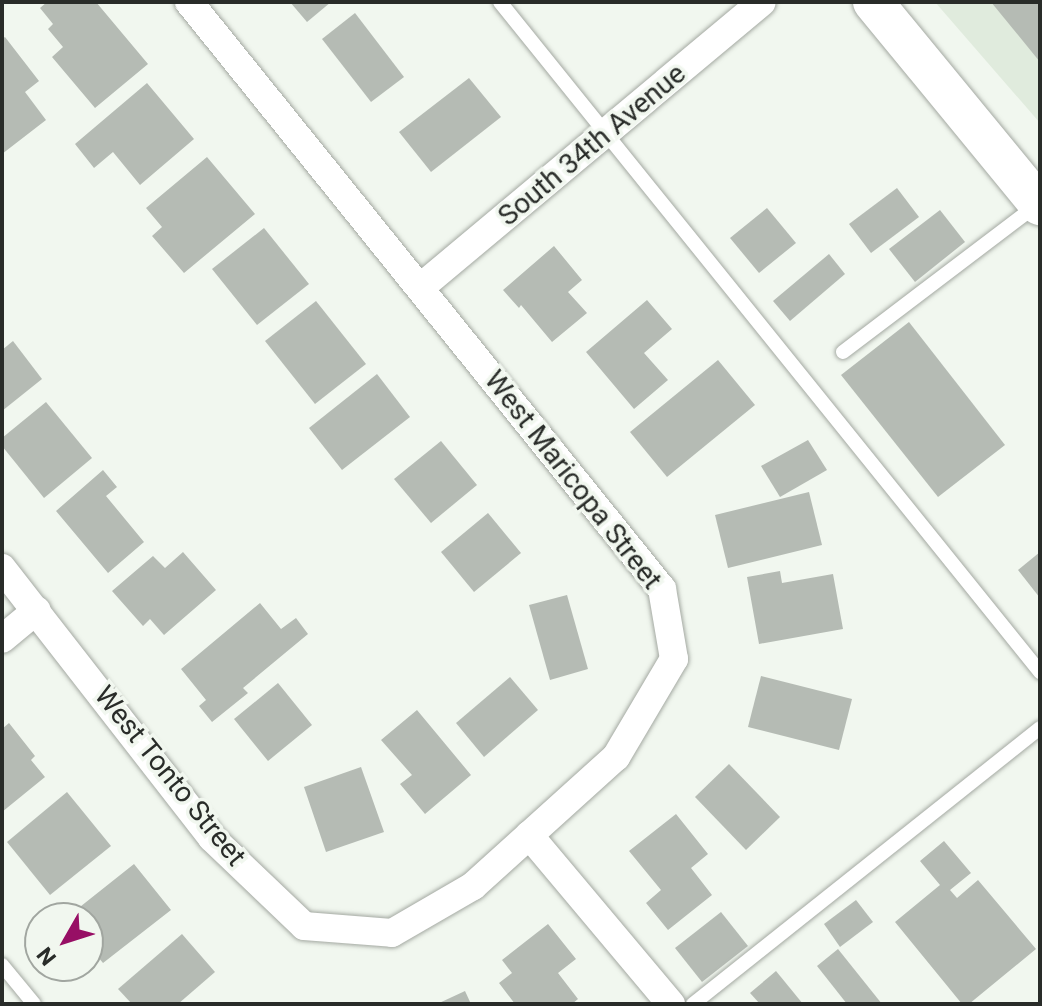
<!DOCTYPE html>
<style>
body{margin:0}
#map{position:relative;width:1042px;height:1006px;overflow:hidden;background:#f1f7ef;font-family:Roboto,sans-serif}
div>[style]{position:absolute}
.built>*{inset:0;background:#e0ebdd}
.building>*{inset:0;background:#b5bbb4}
.roads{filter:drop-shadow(0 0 2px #a4a9a2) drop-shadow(0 0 2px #a4a9a2)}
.lane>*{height:14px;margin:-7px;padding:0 7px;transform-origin:7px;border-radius:7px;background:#fff}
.street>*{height:28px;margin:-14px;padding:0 14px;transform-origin:14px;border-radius:14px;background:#fff}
.secondary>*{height:40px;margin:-20px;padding:0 20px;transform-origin:20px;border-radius:20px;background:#fff}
span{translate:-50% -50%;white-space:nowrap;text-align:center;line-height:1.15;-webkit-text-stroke:7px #f1f7ef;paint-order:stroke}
.street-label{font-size:28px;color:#292c29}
.frame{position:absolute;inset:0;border:4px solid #292c29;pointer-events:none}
.north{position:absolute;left:24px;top:902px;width:80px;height:80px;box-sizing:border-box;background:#f1f7ef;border:2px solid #a1a6a0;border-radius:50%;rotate:231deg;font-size:22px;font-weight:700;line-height:32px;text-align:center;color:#292c29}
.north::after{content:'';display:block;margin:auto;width:28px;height:36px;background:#970f65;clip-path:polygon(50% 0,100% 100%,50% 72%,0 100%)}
</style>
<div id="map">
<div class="built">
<i style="clip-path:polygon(935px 2px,1040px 2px,1040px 123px)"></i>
</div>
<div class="building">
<i style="clip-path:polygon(47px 2px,96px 2px,148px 64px,95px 108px,52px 57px,63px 47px,48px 29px,53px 24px,40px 8px)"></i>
<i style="clip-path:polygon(290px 2px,331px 2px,307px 22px)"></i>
<i style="clip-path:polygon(991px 2px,1040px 2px,1040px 62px)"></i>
<i style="clip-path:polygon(355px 13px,404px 77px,371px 102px,322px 39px)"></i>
<i style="clip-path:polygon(5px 37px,39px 81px,25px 92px,46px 120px,2px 154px,2px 39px)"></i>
<i style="clip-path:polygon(469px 78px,501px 117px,431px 172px,399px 132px)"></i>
<i style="clip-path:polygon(147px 83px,194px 139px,140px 185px,113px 152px,94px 168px,75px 144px)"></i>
<i style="clip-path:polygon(207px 157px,255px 214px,184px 273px,152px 236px,162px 227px,146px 208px)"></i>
<i style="clip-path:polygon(897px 188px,919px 217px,871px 253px,849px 224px)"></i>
<i style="clip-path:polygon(767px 208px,796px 243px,759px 273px,730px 238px)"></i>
<i style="clip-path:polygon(940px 210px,965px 242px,915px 282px,889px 249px)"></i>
<i style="clip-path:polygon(264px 228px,309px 284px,257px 325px,212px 269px)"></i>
<i style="clip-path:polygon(554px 246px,582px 280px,568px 292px,587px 313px,552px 342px,521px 305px,519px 308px,503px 290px)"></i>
<i style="clip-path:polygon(829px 254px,845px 274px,790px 321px,773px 301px)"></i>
<i style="clip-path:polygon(647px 300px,672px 329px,644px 353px,668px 380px,634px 409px,586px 352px)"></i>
<i style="clip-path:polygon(316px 301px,366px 364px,315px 404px,265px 341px)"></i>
<i style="clip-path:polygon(909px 322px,1005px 445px,938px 497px,841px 375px)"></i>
<i style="clip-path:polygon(13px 341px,42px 379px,2px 411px,2px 350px)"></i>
<i style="clip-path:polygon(718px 360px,755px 405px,667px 477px,630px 432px)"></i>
<i style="clip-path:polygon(377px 374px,410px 417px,342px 470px,309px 428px)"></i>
<i style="clip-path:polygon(46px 402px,92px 458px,44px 498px,2px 446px,2px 438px)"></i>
<i style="clip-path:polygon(808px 440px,827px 470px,780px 497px,761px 466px)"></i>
<i style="clip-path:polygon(441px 441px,477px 485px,431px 523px,394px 479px)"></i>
<i style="clip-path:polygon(103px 470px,117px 487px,106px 496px,144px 542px,108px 573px,56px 511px)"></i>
<i style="clip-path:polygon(809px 492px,822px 545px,728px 568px,715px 515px)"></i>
<i style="clip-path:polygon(488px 513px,521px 553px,474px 592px,441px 552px)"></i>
<i style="clip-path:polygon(183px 552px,216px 590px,164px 635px,150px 619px,143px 626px,112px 591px,153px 556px,165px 568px)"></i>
<i style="clip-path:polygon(1040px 552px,1040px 598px,1018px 570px)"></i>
<i style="clip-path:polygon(780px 571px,782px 583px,833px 574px,843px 629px,759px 644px,747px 577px)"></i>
<i style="clip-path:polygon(567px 595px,588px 669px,550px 680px,529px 605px)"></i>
<i style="clip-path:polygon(260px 603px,281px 629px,296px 618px,308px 634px,243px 688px,248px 693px,212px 722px,199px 706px,206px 700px,181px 669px)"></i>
<i style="clip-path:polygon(761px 676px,852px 699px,839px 750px,748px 727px)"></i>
<i style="clip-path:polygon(510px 677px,538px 710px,484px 757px,456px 723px)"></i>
<i style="clip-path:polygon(278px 683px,312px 725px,268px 761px,234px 719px)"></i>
<i style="clip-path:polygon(417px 710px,471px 775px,425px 814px,400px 784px,412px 775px,381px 740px)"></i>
<i style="clip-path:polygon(9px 723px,35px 756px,31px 760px,45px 777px,2px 812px,2px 729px)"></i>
<i style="clip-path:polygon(729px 764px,780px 817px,746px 850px,695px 797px)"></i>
<i style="clip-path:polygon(361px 767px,384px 832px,326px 852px,304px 787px)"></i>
<i style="clip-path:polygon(67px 792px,111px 846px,50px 895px,7px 842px)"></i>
<i style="clip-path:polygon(676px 814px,708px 854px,691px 868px,712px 895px,668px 930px,646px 903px,661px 890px,629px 851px)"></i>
<i style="clip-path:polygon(944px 841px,971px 873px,950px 890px,957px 898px,978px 880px,1036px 949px,969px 1004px,962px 1004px,895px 922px,940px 885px,920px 861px)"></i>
<i style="clip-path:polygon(134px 864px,171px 910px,103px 963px,88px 945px,88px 918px,66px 918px)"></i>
<i style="clip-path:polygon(856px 900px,873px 922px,840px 947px,824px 924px)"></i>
<i style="clip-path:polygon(721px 912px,748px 946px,702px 982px,675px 948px)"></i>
<i style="clip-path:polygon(548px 924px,576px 959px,558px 973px,578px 999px,572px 1004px,515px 1004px,499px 983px,512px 973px,502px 960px)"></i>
<i style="clip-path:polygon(182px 934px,215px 972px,178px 1004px,132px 1004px,118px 989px)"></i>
<i style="clip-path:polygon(838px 949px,882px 1004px,847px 1004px,817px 966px)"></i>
<i style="clip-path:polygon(776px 971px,803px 1004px,760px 1004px,750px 993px)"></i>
<i style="clip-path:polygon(465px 991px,471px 1004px,437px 1004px)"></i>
</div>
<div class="roads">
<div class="lane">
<i style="left:500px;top:2px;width:861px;rotate:51.13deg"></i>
<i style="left:843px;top:352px;width:243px;rotate:-37.2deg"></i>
<i style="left:2px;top:965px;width:50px;rotate:50.6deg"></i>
<i style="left:693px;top:1004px;width:443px;rotate:-38.5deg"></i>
</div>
<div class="street">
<i style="left:421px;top:287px;width:444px;rotate:-39.9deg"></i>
<i style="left:2px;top:568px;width:342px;rotate:52.1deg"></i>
<i style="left:212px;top:838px;width:127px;rotate:43.7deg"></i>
<i style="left:304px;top:926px;width:88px;rotate:4.5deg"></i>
<i style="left:392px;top:933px;width:94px;rotate:-30.1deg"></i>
<i style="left:473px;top:886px;width:193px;rotate:-42.1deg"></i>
<i style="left:616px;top:757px;width:114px;rotate:-59.4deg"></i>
<i style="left:674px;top:659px;width:71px;rotate:-99.7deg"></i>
<i style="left:662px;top:589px;width:754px;rotate:-128.86deg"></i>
<i style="left:2px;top:639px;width:45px;rotate:-39.6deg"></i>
<i style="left:529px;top:835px;width:221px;rotate:50deg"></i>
</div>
<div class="secondary">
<i style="left:873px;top:2px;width:263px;rotate:50.6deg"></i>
</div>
</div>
<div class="street-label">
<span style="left:592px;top:145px;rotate:-40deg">South 34th Avenue</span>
<span style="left:573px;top:480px;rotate:52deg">West Maricopa Street</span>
<span style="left:170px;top:776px;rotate:51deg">West Tonto Street</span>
</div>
<div class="frame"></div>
<div class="north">N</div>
</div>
